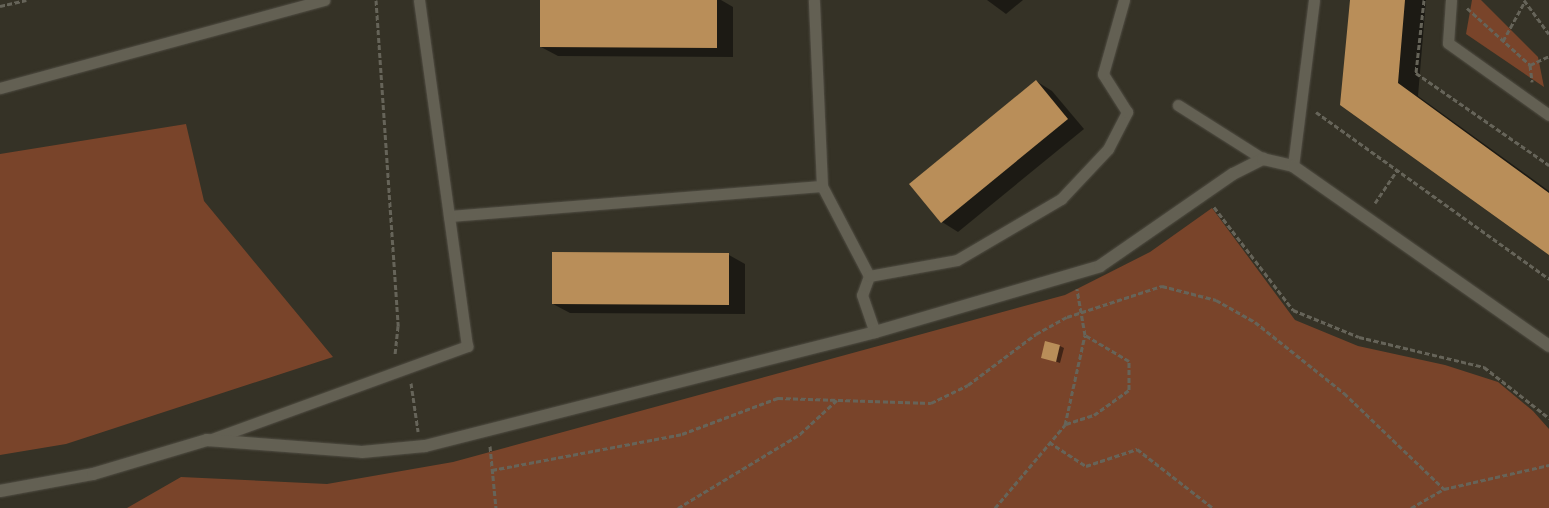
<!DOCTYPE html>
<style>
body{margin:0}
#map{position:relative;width:1549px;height:508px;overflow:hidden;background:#353226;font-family:Inter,sans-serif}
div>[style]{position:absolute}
.green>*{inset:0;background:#79442a}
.shadow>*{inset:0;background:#0007}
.building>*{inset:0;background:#b98e59}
.path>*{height:3px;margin-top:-1.5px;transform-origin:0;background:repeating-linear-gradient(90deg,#666459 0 5px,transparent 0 7.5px)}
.roads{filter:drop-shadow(0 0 1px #504d43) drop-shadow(0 0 1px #504d43)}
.lane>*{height:11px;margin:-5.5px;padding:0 5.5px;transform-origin:5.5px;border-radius:5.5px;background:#636053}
.street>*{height:12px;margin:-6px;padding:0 6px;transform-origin:6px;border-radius:6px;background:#636053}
span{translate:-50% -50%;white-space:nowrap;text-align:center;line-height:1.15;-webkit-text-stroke:5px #353226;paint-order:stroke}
</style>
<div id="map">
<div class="green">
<i style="clip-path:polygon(1472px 0,1481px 0,1538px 57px,1544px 87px,1466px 34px)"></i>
<i style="clip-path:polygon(186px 124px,204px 201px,333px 357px,66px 444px,0 455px,0 154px)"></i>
<i style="clip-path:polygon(1212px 208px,1295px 320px,1358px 346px,1445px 365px,1498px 382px,1533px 411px,1549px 429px,1549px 508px,127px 508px,181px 477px,327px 484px,453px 462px,1065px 295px,1150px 252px)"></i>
</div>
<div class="shadow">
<i style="clip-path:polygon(541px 0,721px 0,733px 7px,733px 57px,558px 56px,541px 47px)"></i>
<i style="clip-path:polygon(987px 0,1023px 0,1006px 14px)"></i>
<i style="clip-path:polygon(1352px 0,1426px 0,1418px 96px,1549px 191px,1549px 253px,1341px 104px)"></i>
<i style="clip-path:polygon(1036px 81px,1052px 91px,1084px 129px,958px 232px,942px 222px,911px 184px)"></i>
<i style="clip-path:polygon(729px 255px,745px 264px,745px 314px,570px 313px,553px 304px)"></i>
<i style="clip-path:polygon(1060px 346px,1064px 348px,1060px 363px,1043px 357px)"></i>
</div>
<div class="building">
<i style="clip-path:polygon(540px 0,717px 0,717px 48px,540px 47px)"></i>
<i style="clip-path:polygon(1350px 0,1405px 0,1398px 83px,1549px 193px,1549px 255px,1340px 105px)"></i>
<i style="clip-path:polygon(1036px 80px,1068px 119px,941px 223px,909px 184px)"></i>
<i style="clip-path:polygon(552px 252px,729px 253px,729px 305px,552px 304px)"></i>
<i style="clip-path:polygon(1045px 341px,1060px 345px,1056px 362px,1041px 358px)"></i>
</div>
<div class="path">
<i style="left:376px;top:0;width:327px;rotate:86.1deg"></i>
<i style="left:398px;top:326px;width:29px;rotate:96deg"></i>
<i style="left:1424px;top:0;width:73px;rotate:96.3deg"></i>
<i style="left:1416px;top:73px;width:162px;rotate:34.7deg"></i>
<i style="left:1524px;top:0;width:42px;rotate:53.7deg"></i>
<i style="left:0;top:6px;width:27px;rotate:-13deg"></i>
<i style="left:1467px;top:8px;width:85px;rotate:42.1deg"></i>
<i style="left:1530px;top:65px;width:17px;rotate:83deg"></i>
<i style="left:1503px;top:41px;width:43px;rotate:-61.1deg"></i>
<i style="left:1530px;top:65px;width:21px;rotate:-25deg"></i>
<i style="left:1316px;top:112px;width:287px;rotate:35.6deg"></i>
<i style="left:1375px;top:203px;width:40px;rotate:-56deg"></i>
<i style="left:1214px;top:207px;width:130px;rotate:52.5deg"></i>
<i style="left:1293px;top:310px;width:71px;rotate:22.2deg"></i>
<i style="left:1359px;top:337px;width:129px;rotate:13.5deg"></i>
<i style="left:1484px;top:367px;width:83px;rotate:38.1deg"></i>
<i style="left:411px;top:383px;width:49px;rotate:81.7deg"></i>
<i style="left:1066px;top:424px;width:29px;rotate:-18deg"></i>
<i style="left:1094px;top:415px;width:43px;rotate:-35.5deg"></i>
<i style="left:1129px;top:390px;width:29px;rotate:-90deg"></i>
<i style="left:1129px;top:361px;width:51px;rotate:-149.4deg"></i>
<i style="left:1049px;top:442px;width:44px;rotate:33deg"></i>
<i style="left:1086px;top:466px;width:54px;rotate:-18.4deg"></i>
<i style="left:1137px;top:449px;width:96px;rotate:37.8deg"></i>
<i style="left:490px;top:446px;width:62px;rotate:84.5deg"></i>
<i style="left:492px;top:470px;width:193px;rotate:-10.7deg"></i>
<i style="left:682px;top:434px;width:103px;rotate:-20.6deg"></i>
<i style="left:778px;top:398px;width:153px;rotate:1.9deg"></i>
<i style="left:931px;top:403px;width:41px;rotate:-25.9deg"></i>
<i style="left:968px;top:385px;width:85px;rotate:-36.9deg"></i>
<i style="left:1036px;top:334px;width:35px;rotate:-29deg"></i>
<i style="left:1067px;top:317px;width:100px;rotate:-18.1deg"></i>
<i style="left:1162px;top:286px;width:56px;rotate:14.5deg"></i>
<i style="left:1216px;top:300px;width:45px;rotate:29.4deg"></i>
<i style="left:1255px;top:322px;width:114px;rotate:38.6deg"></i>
<i style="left:1344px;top:393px;width:139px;rotate:43.8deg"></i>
<i style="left:678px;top:508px;width:143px;rotate:-31.2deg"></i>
<i style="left:800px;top:434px;width:50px;rotate:-42.6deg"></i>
<i style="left:995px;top:508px;width:109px;rotate:-49.9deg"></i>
<i style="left:1065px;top:425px;width:92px;rotate:-77.5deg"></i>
<i style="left:1085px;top:335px;width:47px;rotate:-99.9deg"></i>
<i style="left:1411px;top:508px;width:38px;rotate:-30deg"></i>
<i style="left:1444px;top:489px;width:108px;rotate:-12.9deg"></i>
</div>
<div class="roads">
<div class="lane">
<i style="left:1451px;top:0;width:43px;rotate:94deg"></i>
<i style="left:1448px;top:43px;width:124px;rotate:35.5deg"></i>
<i style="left:0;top:88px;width:336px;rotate:-15.2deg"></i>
<i style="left:1178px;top:105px;width:101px;rotate:32.4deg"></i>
<i style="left:1293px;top:166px;width:167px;rotate:-82.8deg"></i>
<i style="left:822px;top:186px;width:102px;rotate:62.4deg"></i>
<i style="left:869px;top:276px;width:20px;rotate:110deg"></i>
<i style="left:862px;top:295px;width:39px;rotate:71deg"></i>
<i style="left:449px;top:216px;width:374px;rotate:-4.6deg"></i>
<i style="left:822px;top:186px;width:186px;rotate:-92.5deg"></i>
<i style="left:869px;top:276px;width:89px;rotate:-10.3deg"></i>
<i style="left:957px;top:260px;width:121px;rotate:-30.4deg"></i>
<i style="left:1061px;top:199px;width:69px;rotate:-46.8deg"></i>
<i style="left:1108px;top:149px;width:42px;rotate:-62.8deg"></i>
<i style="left:1127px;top:112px;width:45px;rotate:-122.3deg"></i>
<i style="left:1103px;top:74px;width:77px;rotate:-74.2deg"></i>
<i style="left:209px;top:440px;width:275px;rotate:-20deg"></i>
<i style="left:467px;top:346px;width:349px;rotate:-97.9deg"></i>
</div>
<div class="street">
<i style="left:0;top:491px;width:95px;rotate:-10.4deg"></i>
<i style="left:93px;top:474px;width:119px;rotate:-16.6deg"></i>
<i style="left:207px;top:440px;width:155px;rotate:4.4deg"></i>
<i style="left:362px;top:452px;width:63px;rotate:-5.4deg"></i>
<i style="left:425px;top:446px;width:464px;rotate:-14.2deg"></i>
<i style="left:875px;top:332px;width:234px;rotate:-16.3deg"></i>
<i style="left:1100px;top:266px;width:162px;rotate:-34.7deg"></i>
<i style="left:1233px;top:174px;width:34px;rotate:-27deg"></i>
<i style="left:1263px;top:159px;width:31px;rotate:13deg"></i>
<i style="left:1293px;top:166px;width:313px;rotate:35.1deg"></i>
</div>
</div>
</div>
